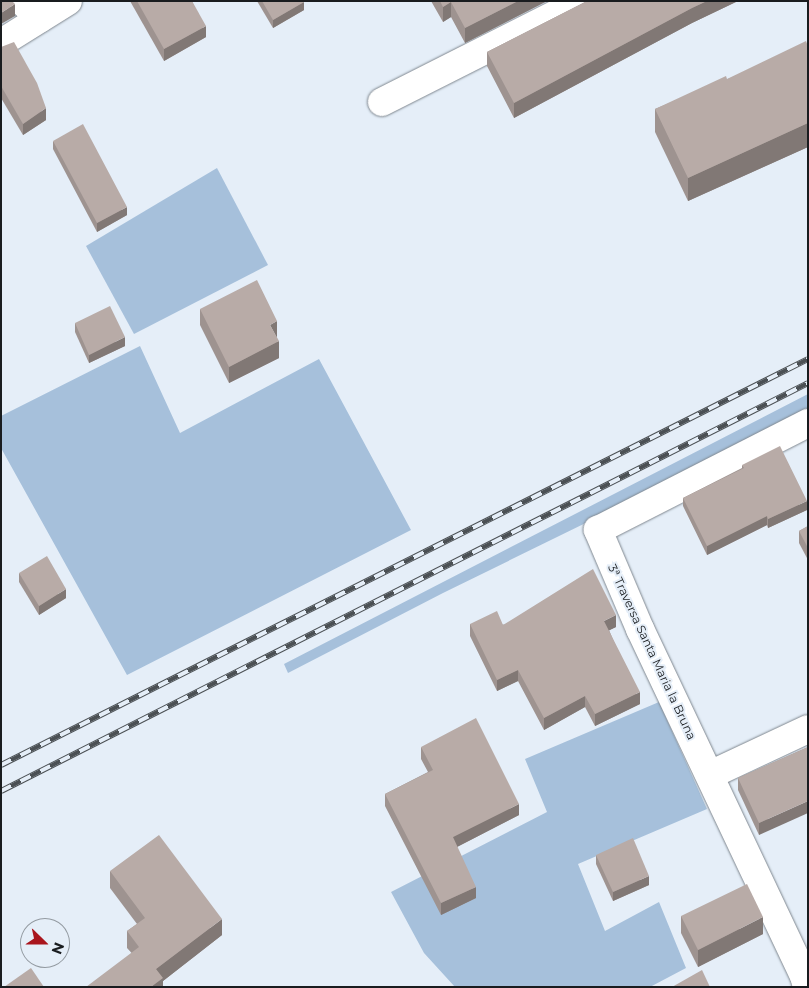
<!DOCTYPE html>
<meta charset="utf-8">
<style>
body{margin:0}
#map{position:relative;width:809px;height:988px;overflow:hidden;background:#e5eef8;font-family:Montserrat,sans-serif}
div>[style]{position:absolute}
.green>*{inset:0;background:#a6c0db}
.roads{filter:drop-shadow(0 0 1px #7f878f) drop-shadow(0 0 1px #7f878f)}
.minor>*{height:28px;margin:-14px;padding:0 14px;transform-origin:14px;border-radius:14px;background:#fff}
.rail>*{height:5.5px;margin-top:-2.75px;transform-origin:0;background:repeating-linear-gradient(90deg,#e5eef8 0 11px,#4b5054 0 22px);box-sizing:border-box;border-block:1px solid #4b5054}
.wall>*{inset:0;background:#9e9390}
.shaded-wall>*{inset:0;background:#817875}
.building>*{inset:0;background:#b8aba7}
span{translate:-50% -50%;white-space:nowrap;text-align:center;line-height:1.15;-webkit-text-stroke:4px #e5eef8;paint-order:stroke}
.street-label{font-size:12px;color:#191c1f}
.frame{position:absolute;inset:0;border:2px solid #191c1f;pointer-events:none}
.north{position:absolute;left:20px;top:918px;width:50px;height:50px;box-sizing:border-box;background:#e5eef8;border:1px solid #939aa1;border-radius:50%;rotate:112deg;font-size:14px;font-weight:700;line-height:20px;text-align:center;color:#191c1f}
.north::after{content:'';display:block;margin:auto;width:18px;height:22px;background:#a9151d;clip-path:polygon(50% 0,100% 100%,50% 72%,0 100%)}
</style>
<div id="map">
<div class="green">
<i style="clip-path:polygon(217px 168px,268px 265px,134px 334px,86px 246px)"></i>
<i style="clip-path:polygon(140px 346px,180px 433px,319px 359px,411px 530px,127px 675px,1px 448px,1px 416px)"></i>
<i style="clip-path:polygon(808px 394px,808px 414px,443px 593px,288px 673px,284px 664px)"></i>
<i style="clip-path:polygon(659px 702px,707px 809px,578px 864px,605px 931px,659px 902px,686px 968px,650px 987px,455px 987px,424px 953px,391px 892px,547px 812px,525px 759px)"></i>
</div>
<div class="roads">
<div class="minor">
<i style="left:22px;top:1px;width:25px;rotate:45deg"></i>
<i style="left:1px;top:43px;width:79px;rotate:-32.1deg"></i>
<i style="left:382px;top:102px;width:224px;rotate:-26.8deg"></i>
<i style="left:710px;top:775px;width:108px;rotate:-25.1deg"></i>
<i style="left:807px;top:987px;width:11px;rotate:-105deg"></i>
<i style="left:804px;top:976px;width:384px;rotate:-115.3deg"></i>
<i style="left:640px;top:629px;width:108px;rotate:-113deg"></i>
<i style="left:598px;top:530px;width:236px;rotate:-27deg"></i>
</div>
</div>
<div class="rail">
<i style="left:1px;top:765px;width:903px;rotate:-26.71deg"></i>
<i style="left:1px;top:791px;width:904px;rotate:-26.82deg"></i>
</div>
<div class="wall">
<i style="clip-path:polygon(130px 1px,192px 1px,206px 37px,164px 61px)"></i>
<i style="clip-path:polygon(257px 1px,303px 1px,304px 10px,273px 28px)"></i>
<i style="clip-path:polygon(431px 1px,547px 1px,465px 43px,451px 17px,443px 22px)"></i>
<i style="clip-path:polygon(587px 1px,738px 1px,692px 23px,514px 118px,487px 66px,487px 52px)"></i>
<i style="clip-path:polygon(808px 46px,808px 147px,688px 201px,655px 132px,655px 109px)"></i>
<i style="clip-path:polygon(1px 47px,46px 120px,23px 135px,1px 98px)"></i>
<i style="clip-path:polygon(53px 141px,127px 215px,97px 232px,53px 149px)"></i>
<i style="clip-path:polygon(200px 309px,277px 338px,279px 358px,229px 383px,200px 325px)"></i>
<i style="clip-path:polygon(75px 323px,125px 346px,89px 363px,75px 332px)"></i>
<i style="clip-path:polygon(742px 465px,807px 510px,768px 528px,767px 525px,707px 555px,683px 506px,683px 498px,742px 468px)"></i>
<i style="clip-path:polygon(808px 526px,808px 560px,799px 543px,799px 531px)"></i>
<i style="clip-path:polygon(19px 573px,66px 598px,39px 615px,19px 582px)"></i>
<i style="clip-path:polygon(470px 624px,616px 627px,609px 630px,640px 704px,595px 726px,585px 707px,544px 730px,518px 681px,497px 691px,470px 636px)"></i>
<i style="clip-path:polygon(421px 747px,519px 815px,457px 847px,476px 898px,441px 915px,385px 806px,385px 794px,428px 772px,421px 759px)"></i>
<i style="clip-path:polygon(808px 747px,759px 835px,738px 790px,738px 778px)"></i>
<i style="clip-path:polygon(596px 855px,649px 885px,613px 901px,596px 864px)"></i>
<i style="clip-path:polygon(110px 871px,222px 935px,163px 981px,163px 987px,127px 948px,127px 931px,137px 924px,110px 888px)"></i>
<i style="clip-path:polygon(681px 916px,763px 934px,698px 967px,681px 933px)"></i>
</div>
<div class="shaded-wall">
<i style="clip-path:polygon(518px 1px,547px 1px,465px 43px,465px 28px)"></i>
<i style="clip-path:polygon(707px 1px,738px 1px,692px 23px,514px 118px,514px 103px,692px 8px)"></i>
<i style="clip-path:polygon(304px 2px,304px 10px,273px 28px,273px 20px)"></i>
<i style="clip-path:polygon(451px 2px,451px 17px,443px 22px,443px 7px)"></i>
<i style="clip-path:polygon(15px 4px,15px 16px,1px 24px,1px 13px)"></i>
<i style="clip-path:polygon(206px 26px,206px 37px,164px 61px,164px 49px)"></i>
<i style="clip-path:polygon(46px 108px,46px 120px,23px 135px,23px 124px)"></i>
<i style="clip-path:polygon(808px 123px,808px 147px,688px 201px,688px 178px)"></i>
<i style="clip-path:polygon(127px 207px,127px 215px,97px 232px,97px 223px)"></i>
<i style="clip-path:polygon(277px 321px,277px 338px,270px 325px)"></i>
<i style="clip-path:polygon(125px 337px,125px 346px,89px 363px,89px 355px)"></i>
<i style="clip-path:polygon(279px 341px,279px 358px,229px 383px,229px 367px)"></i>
<i style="clip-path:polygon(807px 501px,807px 510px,768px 528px,768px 519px)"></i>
<i style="clip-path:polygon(767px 516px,767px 525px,707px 555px,707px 546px)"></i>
<i style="clip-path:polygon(66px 589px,66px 598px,39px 615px,39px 606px)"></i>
<i style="clip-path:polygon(616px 615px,616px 627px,604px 633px,604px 621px)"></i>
<i style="clip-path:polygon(518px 670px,518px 681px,497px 691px,497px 680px)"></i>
<i style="clip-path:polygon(640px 692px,640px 704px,595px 726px,595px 714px)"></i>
<i style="clip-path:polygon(585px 696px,585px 707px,544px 730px,544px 718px)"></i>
<i style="clip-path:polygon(808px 801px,808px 813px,759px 835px,759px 823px)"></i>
<i style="clip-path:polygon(519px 804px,519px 815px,453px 849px,453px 837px)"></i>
<i style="clip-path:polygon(649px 876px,649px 885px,613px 901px,613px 892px)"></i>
<i style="clip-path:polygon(476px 887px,476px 898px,441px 915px,441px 903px)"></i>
<i style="clip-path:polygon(763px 917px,763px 934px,698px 967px,698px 950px)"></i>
<i style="clip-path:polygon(222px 919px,222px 935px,163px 981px,163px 987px,152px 987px,156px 969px)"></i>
</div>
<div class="building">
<i style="clip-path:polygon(1px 1px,12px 1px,15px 4px,1px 13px)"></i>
<i style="clip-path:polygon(137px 1px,192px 1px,206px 26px,164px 49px)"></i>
<i style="clip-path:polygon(262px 1px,303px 1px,304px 2px,273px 20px)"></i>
<i style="clip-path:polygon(440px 1px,518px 1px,465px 28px,451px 2px,443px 7px)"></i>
<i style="clip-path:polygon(587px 1px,707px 1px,692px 8px,514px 103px,487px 52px)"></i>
<i style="clip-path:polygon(806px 41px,808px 46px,808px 123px,688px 178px,655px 109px,726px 76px,727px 79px)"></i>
<i style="clip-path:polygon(14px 42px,37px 83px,46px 108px,23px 124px,1px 86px,1px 47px)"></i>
<i style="clip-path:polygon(83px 124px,127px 207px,97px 223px,53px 141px)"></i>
<i style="clip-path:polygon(257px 280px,277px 321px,270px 325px,279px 341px,229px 367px,200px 309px)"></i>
<i style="clip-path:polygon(110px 306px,125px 337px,89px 355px,75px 323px)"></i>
<i style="clip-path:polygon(780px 446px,807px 501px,768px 519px,767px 516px,707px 546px,683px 498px,744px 468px,742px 465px)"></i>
<i style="clip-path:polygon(808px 526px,808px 548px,799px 531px)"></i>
<i style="clip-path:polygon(47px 556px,66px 589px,39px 606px,19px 573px)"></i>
<i style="clip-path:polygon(593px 569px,616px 615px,604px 621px,640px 692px,595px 714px,585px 696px,544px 718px,518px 670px,497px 680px,470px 624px,497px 611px,503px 625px)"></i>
<i style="clip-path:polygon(476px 718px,519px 804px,453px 837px,476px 887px,441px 903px,385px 794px,433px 770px,421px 747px)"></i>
<i style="clip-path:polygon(808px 747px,808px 801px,759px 823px,738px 778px)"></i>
<i style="clip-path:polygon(159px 835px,222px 919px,156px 969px,163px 978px,151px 987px,86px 987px,139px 947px,127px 931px,145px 918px,110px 871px)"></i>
<i style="clip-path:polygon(633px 838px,649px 876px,613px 892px,596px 855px)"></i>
<i style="clip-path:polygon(747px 884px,763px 917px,698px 950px,681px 916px)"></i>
<i style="clip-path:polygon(31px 968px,44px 987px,4px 987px)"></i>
<i style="clip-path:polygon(702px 970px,710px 987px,672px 987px)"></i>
</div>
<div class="street-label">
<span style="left:652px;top:652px;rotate:65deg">3ª Traversa Santa Maria la Bruna</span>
</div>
<div class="frame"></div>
<div class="north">N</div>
</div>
